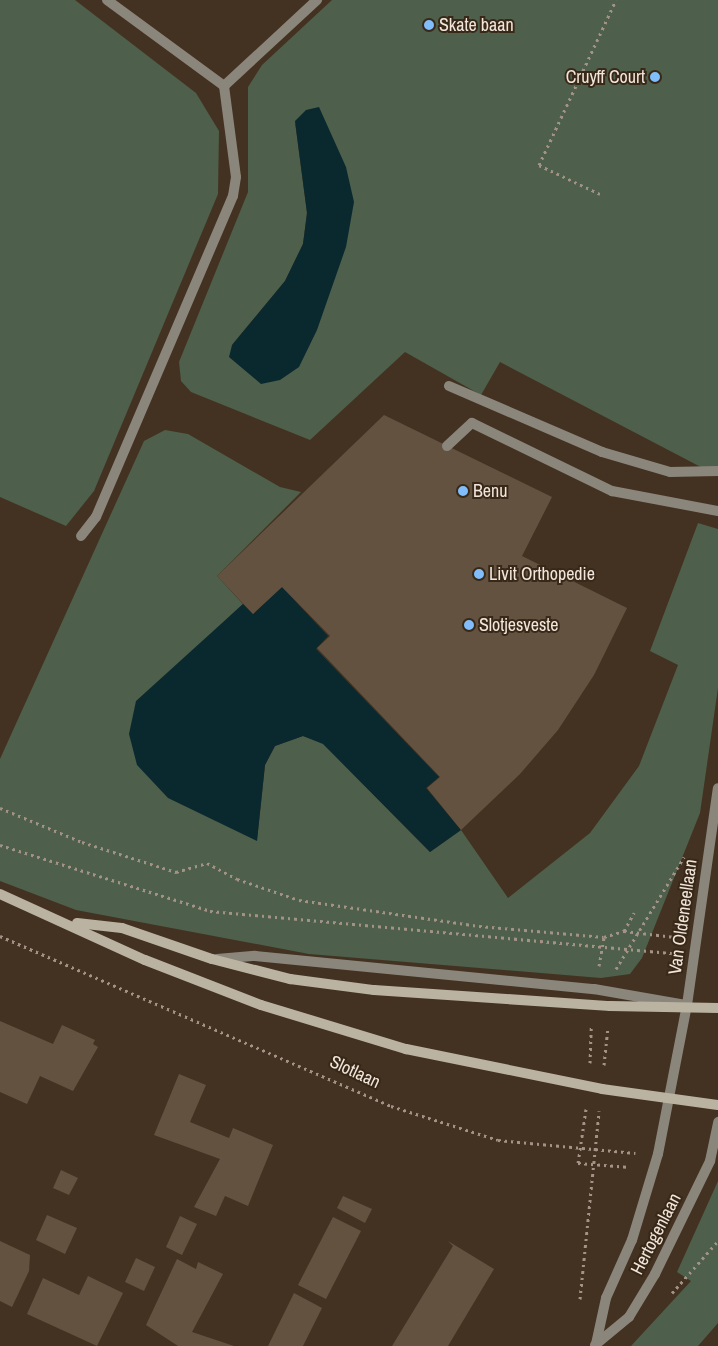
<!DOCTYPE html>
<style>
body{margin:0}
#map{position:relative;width:718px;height:1346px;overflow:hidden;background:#433221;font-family:"Archivo Narrow",sans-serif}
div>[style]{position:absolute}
.green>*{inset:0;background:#4e5f4b}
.water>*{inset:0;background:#0a292f}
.building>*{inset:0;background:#645240}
.path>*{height:3px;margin-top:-1.5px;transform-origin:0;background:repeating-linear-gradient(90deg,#a29386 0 2.5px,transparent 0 6.5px)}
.lane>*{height:10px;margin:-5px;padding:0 5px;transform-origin:5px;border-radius:5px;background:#8b867b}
.street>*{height:10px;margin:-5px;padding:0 5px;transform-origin:5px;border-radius:5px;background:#8b867b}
.secondary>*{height:10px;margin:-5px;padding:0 5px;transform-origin:5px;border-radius:5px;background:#bbb3a2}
.dots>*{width:14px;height:14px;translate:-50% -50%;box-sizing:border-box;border:2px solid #382818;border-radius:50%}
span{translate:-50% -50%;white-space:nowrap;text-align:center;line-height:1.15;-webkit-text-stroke:4px #382818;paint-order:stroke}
.poi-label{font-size:18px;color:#f2e6dc}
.left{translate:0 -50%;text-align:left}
.right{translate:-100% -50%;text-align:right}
.street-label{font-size:18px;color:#f2e6dc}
</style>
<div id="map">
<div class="green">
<i style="clip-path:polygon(0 0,75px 0,196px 93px,219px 131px,218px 194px,94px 491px,66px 526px,0 497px)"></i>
<i style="clip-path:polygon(evenodd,332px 0,718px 0,718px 476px,500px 362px,481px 395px,405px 352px,310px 440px,191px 392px,181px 381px,179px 362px,248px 192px,248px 87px,262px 65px,332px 0,295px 122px,344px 252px,232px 345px,285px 281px,303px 244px,307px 213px,295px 122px)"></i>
<i style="clip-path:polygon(165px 430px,188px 434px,280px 487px,301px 492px,217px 576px,243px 604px,230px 616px,257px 840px,265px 765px,275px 746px,303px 736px,323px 743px,430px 852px,461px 830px,508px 898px,590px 833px,639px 766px,678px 665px,650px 651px,698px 523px,718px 529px,718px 688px,700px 813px,642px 958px,630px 974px,601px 978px,309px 954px,76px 910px,0 881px,0 759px,144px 441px)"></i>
<i style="clip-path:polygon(718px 1181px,718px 1323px,698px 1346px,631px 1346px,691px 1281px,677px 1272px)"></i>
</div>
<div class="water">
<i style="clip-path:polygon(319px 107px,346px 167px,354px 202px,346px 247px,317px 330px,299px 367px,280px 380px,261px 384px,229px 357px,232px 345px,285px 281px,303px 244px,307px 213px,295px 121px,306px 110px)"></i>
<i style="clip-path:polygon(282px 587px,328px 636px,316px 649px,439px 777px,426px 788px,461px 830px,430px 852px,323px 744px,303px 736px,275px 746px,265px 765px,257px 841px,168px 798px,137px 765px,129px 734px,136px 701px,243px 604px,253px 614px)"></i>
</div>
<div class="building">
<i style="clip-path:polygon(384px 415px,552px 497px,522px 556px,627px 608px,594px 675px,558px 730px,520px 774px,461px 830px,427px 788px,440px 777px,317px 648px,330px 636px,282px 587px,253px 614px,217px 576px)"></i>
<i style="clip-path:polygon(0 1021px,53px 1044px,62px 1025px,95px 1040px,93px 1044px,98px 1047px,73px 1091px,40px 1076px,27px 1104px,0 1092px)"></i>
<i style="clip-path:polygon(179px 1074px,206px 1085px,190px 1122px,229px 1138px,233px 1128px,273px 1145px,248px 1206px,225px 1196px,216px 1216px,194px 1207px,220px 1159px,154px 1135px)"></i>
<i style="clip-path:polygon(61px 1170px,78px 1178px,69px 1195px,53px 1188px)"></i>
<i style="clip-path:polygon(343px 1196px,372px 1209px,365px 1223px,337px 1208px)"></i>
<i style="clip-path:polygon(47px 1215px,77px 1228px,65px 1254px,36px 1240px)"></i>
<i style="clip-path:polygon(180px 1216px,197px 1224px,182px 1255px,166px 1247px)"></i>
<i style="clip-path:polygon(333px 1217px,361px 1231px,326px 1299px,298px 1285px)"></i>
<i style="clip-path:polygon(0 1241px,30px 1255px,29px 1271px,12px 1307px,0 1301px)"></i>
<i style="clip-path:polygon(448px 1241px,494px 1269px,448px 1346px,392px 1346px,453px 1246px)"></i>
<i style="clip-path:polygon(136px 1258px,155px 1267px,144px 1291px,125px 1282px)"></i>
<i style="clip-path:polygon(177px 1259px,196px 1269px,198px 1262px,223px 1274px,192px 1332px,234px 1346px,178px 1346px,146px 1325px)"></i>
<i style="clip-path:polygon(88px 1276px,123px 1293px,97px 1346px,27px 1314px,43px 1278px,79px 1295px)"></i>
<i style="clip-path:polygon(294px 1293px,322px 1308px,303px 1346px,268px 1346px)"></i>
</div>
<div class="path">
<i style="left:600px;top:194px;width:68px;rotate:-154.6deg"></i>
<i style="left:539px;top:165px;width:182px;rotate:-65deg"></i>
<i style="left:0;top:808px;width:89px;rotate:22.5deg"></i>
<i style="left:82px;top:842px;width:99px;rotate:17.7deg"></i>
<i style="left:176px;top:872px;width:32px;rotate:-16deg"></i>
<i style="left:207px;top:863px;width:34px;rotate:28deg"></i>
<i style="left:237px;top:879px;width:65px;rotate:18.7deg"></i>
<i style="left:299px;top:900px;width:182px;rotate:8.2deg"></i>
<i style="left:479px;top:926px;width:125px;rotate:5deg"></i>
<i style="left:604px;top:937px;width:21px;rotate:-17deg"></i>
<i style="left:624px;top:931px;width:21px;rotate:-61deg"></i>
<i style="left:0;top:845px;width:220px;rotate:17.4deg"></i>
<i style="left:210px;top:911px;width:465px;rotate:5.2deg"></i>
<i style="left:624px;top:931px;width:51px;rotate:6.7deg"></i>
<i style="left:0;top:936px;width:426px;rotate:23.5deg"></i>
<i style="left:391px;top:1106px;width:112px;rotate:17.6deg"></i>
<i style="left:498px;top:1140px;width:138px;rotate:5.4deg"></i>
<i style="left:599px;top:966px;width:29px;rotate:-80deg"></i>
<i style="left:616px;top:969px;width:131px;rotate:-58.7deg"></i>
<i style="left:590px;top:1063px;width:36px;rotate:-88deg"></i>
<i style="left:604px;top:1065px;width:36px;rotate:-84deg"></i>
<i style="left:586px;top:1109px;width:55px;rotate:98.4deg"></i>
<i style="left:578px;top:1163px;width:52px;rotate:4.4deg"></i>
<i style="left:672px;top:1293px;width:69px;rotate:-48.5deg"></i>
<i style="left:580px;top:1299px;width:189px;rotate:-84.2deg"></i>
</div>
<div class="lane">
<i style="left:447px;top:446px;width:34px;rotate:-43deg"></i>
<i style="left:472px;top:423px;width:156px;rotate:25.9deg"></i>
<i style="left:612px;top:491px;width:108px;rotate:10.7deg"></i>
<i style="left:217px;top:959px;width:38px;rotate:-5deg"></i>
<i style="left:255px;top:956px;width:341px;rotate:5.6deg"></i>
<i style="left:594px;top:989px;width:93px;rotate:9.9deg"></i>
</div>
<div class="street">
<i style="left:107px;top:0;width:145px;rotate:36.3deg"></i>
<i style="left:224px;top:86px;width:127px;rotate:-42.8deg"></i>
<i style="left:449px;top:386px;width:167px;rotate:23.3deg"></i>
<i style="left:602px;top:452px;width:71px;rotate:16.4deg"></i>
<i style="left:670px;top:472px;width:48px;rotate:-1.2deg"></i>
<i style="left:81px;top:536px;width:24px;rotate:-52deg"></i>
<i style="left:96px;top:517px;width:349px;rotate:-66.9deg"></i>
<i style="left:233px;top:196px;width:19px;rotate:-81deg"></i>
<i style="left:236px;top:177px;width:92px;rotate:-97.5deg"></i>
<i style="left:596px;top:1344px;width:47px;rotate:-77.7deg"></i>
<i style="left:606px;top:1298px;width:64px;rotate:-65.9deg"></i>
<i style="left:632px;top:1240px;width:90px;rotate:-73.2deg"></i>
<i style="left:658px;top:1154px;width:152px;rotate:-79deg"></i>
<i style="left:687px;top:1005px;width:219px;rotate:-81.9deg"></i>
<i style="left:595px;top:1345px;width:44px;rotate:-39.5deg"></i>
<i style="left:629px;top:1317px;width:50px;rotate:-58.8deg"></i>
<i style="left:655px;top:1274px;width:126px;rotate:-64deg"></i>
<i style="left:710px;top:1161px;width:40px;rotate:-78deg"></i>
</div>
<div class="secondary">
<i style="left:0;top:894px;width:159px;rotate:24.5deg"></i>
<i style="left:145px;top:960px;width:124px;rotate:21.2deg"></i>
<i style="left:261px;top:1005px;width:152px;rotate:16.9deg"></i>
<i style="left:406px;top:1049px;width:200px;rotate:11.5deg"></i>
<i style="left:602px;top:1089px;width:117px;rotate:7.9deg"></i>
<i style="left:77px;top:923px;width:45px;rotate:6.3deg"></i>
<i style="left:122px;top:928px;width:95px;rotate:19deg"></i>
<i style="left:212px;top:959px;width:81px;rotate:14.4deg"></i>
<i style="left:290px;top:979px;width:85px;rotate:7.5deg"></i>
<i style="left:374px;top:990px;width:237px;rotate:3.9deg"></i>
<i style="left:610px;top:1006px;width:108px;rotate:1.1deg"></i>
</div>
<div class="dots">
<i style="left:429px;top:25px;background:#80bdfa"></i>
<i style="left:655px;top:77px;background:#80bdfa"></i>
<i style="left:463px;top:491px;background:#80bdfa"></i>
<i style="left:479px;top:574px;background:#80bdfa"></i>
<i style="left:469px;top:625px;background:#80bdfa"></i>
</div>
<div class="poi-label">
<span class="left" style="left:439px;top:25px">Skate baan</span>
<span class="right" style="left:645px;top:77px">Cruyff Court</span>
<span class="left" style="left:473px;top:491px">Benu</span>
<span class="left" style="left:489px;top:574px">Livit Orthopedie</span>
<span class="left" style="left:479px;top:625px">Slotjesveste</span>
</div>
<div class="street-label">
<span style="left:683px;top:917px;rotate:-82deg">Van Oldeneellaan</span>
<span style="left:355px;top:1072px;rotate:25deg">Slotlaan</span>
<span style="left:656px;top:1234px;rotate:-63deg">Hertogenlaan</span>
</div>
</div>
